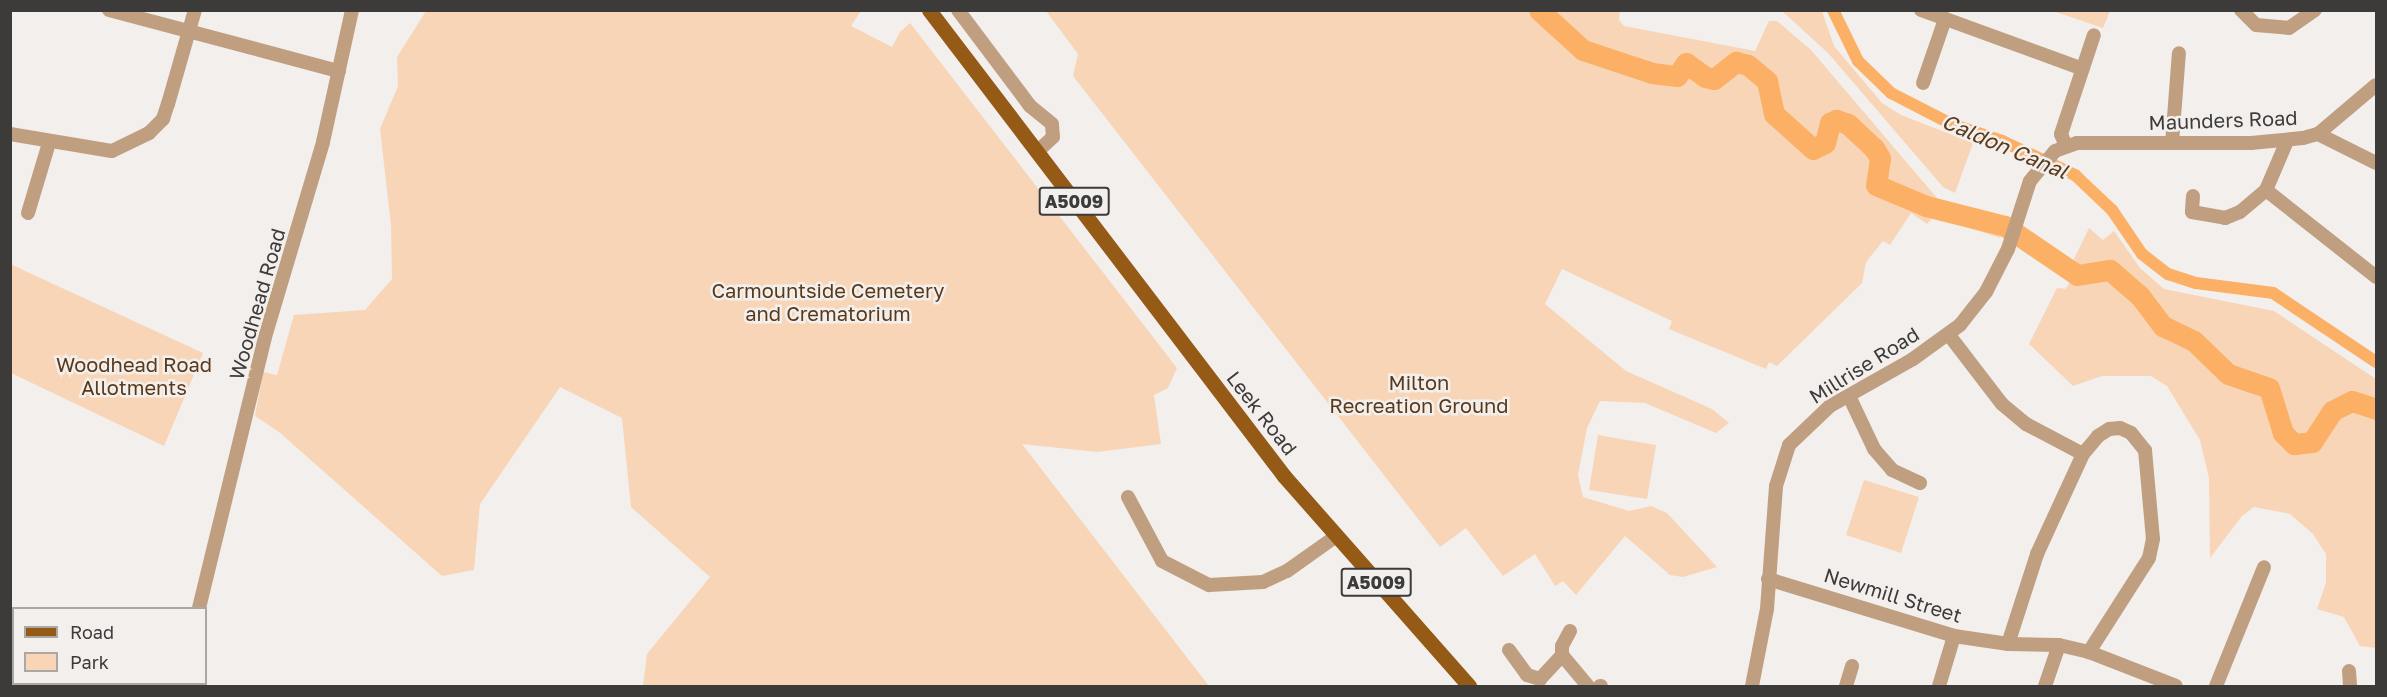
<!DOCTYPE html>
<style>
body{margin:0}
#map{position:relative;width:2387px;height:697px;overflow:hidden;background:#f3efed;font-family:"Golos Text",sans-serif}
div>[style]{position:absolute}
.green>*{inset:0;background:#f8d5b6}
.canal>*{height:12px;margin:-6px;padding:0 6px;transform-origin:6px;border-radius:6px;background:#fcb065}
.river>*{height:21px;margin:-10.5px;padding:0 10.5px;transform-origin:10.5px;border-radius:10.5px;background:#fcb065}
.minor>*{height:14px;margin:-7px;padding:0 7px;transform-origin:7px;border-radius:7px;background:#c09f81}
.major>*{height:15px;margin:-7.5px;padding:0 7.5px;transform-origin:7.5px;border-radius:7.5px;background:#945a16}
span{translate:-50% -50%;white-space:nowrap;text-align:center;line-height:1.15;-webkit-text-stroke:5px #f3efed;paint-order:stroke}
.shield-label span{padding:2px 4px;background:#f3efed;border:2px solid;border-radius:4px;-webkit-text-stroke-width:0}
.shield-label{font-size:18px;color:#3c3b3a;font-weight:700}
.street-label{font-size:20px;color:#3c3b3a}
.park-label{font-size:20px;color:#593a1b}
.water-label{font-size:21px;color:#593a1b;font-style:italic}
.frame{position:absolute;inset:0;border:12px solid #3c3b3a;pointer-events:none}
.legend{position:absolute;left:12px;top:607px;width:195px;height:78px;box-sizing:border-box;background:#f3efed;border:2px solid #aaa7a5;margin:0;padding:8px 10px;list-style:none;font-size:18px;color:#3c3b3a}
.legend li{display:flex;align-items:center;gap:12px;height:30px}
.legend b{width:30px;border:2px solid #aaa7a5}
</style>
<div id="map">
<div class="green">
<i style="clip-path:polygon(426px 11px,861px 11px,851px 26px,892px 47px,900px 32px,910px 23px,1177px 368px,1168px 388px,1154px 395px,1161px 444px,1097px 452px,1022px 444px,1209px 686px,643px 686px,647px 654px,710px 577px,631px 507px,622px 418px,560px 387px,480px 504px,474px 570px,442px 576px,279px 432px,255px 416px,263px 372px,277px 375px,294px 315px,365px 310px,392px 279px,391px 225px,380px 129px,398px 86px,397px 57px)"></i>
<i style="clip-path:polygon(1046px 11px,1620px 11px,1619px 20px,1624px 26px,1755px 51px,1769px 21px,1777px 21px,1811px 50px,1937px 198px,1955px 208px,2007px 220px,2000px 238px,1934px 216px,1927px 224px,1911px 213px,1890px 245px,1883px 241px,1866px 262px,1862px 283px,1777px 366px,1769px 362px,1766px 369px,1669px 329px,1672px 321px,1562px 269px,1545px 304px,1626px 371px,1712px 409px,1729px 423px,1716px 433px,1645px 403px,1600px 401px,1587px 428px,1578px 475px,1583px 497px,1629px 511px,1651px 506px,1667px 513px,1717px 567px,1683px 577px,1670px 575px,1625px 536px,1576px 595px,1563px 581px,1555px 586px,1535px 554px,1503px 576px,1466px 528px,1440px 547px,1073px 76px,1078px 54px)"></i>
<i style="clip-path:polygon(1782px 11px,1822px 11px,1834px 46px,1882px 103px,1901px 115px,1973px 143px,1955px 193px,1943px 187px,1828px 53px)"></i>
<i style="clip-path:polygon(2053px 11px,2110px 11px,2103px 28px)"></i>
<i style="clip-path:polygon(2089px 228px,2103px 240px,2114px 231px,2140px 268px,2164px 289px,2274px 311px,2376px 379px,2376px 648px,2360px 646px,2344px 617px,2317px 609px,2326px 583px,2326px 554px,2313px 534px,2290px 514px,2254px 507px,2242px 516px,2210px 558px,2209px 478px,2200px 440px,2167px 386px,2151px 376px,2102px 376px,2073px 386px,2029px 344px,2057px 288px,2066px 289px,2070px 281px,2023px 250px,2029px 233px,2072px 263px)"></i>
<i style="clip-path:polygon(10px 264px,203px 353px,164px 446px,11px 373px)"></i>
<i style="clip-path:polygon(1598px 435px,1656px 445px,1647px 499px,1589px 490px)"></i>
<i style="clip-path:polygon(1864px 480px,1919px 497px,1901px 553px,1846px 535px)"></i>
</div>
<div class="canal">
<i style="left:1833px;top:10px;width:57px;rotate:63.9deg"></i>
<i style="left:1858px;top:61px;width:46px;rotate:44.1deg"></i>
<i style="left:1891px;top:93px;width:68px;rotate:27.3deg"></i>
<i style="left:1951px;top:124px;width:54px;rotate:18.4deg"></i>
<i style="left:2002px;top:141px;width:81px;rotate:25deg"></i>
<i style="left:2075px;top:175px;width:51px;rotate:43.4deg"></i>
<i style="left:2112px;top:210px;width:53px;rotate:55.7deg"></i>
<i style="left:2142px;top:254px;width:33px;rotate:38deg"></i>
<i style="left:2168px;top:274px;width:29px;rotate:18deg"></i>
<i style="left:2196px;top:283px;width:78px;rotate:7.4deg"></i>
<i style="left:2273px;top:293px;width:124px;rotate:33.8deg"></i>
</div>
<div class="river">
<i style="left:1539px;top:10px;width:59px;rotate:42.3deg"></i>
<i style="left:1583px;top:50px;width:73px;rotate:18.4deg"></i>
<i style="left:1652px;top:73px;width:25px;rotate:7deg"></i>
<i style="left:1677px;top:76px;width:16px;rotate:-55deg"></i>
<i style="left:1686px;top:63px;width:24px;rotate:36deg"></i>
<i style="left:1705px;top:77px;width:9px;rotate:13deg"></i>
<i style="left:1714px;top:79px;width:28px;rotate:-38deg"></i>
<i style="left:1736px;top:62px;width:12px;rotate:14deg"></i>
<i style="left:1748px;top:65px;width:25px;rotate:40deg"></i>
<i style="left:1767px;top:81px;width:34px;rotate:78deg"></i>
<i style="left:1774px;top:114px;width:52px;rotate:41.9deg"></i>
<i style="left:1813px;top:149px;width:13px;rotate:-27deg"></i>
<i style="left:1825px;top:143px;width:21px;rotate:-76deg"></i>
<i style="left:1830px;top:123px;width:7px;rotate:-27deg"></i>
<i style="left:1836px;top:120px;width:13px;rotate:18deg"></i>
<i style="left:1848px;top:124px;width:35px;rotate:43deg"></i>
<i style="left:1874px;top:148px;width:12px;rotate:59deg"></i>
<i style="left:1880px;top:158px;width:27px;rotate:98deg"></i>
<i style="left:1876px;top:185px;width:54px;rotate:22.8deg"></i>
<i style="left:1926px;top:206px;width:81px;rotate:14.2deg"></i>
<i style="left:2005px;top:226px;width:87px;rotate:34.2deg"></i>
<i style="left:2077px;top:275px;width:33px;rotate:-9deg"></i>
<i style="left:2110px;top:270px;width:40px;rotate:41deg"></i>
<i style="left:2140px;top:296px;width:38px;rotate:53deg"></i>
<i style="left:2163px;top:326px;width:34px;rotate:26deg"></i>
<i style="left:2194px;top:341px;width:47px;rotate:44.1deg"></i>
<i style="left:2228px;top:374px;width:43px;rotate:18.9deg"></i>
<i style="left:2269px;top:388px;width:47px;rotate:72.7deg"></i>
<i style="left:2283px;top:433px;width:16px;rotate:45deg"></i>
<i style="left:2294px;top:444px;width:18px;rotate:-6deg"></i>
<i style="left:2312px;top:442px;width:37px;rotate:-57deg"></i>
<i style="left:2332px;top:411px;width:22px;rotate:-27deg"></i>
<i style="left:2352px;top:401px;width:25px;rotate:18deg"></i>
</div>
<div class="minor">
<i style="left:109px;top:10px;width:238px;rotate:14.9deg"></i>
<i style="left:958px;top:10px;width:120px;rotate:53.1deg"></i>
<i style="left:1030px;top:106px;width:28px;rotate:39deg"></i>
<i style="left:1052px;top:124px;width:13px;rotate:86deg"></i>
<i style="left:1053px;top:137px;width:22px;rotate:137deg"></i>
<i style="left:1921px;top:10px;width:172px;rotate:20deg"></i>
<i style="left:2241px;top:10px;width:21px;rotate:45deg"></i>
<i style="left:2256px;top:25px;width:33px;rotate:5deg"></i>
<i style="left:2289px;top:28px;width:32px;rotate:-35deg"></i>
<i style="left:1923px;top:83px;width:68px;rotate:-71deg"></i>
<i style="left:10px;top:134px;width:103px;rotate:9.5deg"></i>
<i style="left:112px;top:151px;width:41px;rotate:-25.9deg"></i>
<i style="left:149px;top:133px;width:20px;rotate:-45deg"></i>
<i style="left:163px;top:119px;width:16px;rotate:-72deg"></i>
<i style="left:168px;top:104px;width:98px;rotate:-74deg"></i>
<i style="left:2318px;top:134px;width:65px;rotate:26.6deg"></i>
<i style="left:2172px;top:143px;width:90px;rotate:-85.6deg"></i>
<i style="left:2066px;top:146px;width:13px;rotate:-113deg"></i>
<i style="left:2061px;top:134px;width:104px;rotate:-71.6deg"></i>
<i style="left:2266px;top:190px;width:140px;rotate:38.3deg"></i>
<i style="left:2193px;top:196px;width:16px;rotate:94deg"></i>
<i style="left:2192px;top:212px;width:34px;rotate:10deg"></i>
<i style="left:2225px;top:218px;width:16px;rotate:-22deg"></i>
<i style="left:2240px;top:212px;width:34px;rotate:-40deg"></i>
<i style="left:2266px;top:190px;width:53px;rotate:-66.8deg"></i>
<i style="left:28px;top:213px;width:73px;rotate:-73.3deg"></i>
<i style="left:1949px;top:335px;width:87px;rotate:52.5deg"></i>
<i style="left:2002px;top:404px;width:31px;rotate:40deg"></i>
<i style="left:2026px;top:424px;width:64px;rotate:27.8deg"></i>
<i style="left:1849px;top:396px;width:59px;rotate:64.7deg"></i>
<i style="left:1874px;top:449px;width:28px;rotate:49deg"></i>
<i style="left:1892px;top:470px;width:31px;rotate:25deg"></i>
<i style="left:1128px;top:497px;width:72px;rotate:62deg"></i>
<i style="left:1162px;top:561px;width:53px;rotate:27.1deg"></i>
<i style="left:1209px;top:585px;width:54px;rotate:-3.2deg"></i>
<i style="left:1263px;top:582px;width:26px;rotate:-25deg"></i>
<i style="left:1287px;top:571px;width:59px;rotate:-35.3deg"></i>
<i style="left:1768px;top:579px;width:195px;rotate:17deg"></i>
<i style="left:1954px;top:636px;width:55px;rotate:8.4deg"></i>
<i style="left:2008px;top:644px;width:51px;rotate:1.1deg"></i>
<i style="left:2059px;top:645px;width:31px;rotate:13deg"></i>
<i style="left:2089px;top:652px;width:93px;rotate:21.3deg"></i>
<i style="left:199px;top:608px;width:279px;rotate:-76.3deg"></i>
<i style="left:265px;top:337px;width:203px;rotate:-73.4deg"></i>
<i style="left:323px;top:142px;width:135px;rotate:-77.6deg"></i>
<i style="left:1570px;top:631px;width:17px;rotate:118deg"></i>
<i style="left:1562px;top:646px;width:9px;rotate:90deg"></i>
<i style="left:1562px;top:655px;width:40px;rotate:50deg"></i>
<i style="left:2008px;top:644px;width:95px;rotate:-72.1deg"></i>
<i style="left:2037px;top:554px;width:110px;rotate:-65.3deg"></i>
<i style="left:2083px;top:454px;width:23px;rotate:-50deg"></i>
<i style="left:2098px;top:436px;width:13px;rotate:-32deg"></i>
<i style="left:2109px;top:429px;width:11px;rotate:-5deg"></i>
<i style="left:2120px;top:428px;width:12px;rotate:24deg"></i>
<i style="left:2131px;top:433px;width:22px;rotate:51deg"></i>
<i style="left:2145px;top:450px;width:89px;rotate:84.9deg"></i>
<i style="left:2153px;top:539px;width:19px;rotate:102deg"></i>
<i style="left:2149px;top:558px;width:112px;rotate:122.6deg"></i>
<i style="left:1509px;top:650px;width:31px;rotate:54deg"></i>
<i style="left:1527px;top:675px;width:14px;rotate:17deg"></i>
<i style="left:1540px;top:679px;width:33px;rotate:-47deg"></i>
<i style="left:2349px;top:671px;width:15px;rotate:86deg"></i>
<i style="left:182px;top:686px;width:2px;rotate:-63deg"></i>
<i style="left:1600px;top:686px;width:1px"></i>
<i style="left:1752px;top:686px;width:78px;rotate:-79deg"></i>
<i style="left:1767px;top:609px;width:123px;rotate:-85.8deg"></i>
<i style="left:1776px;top:486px;width:43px;rotate:-72.4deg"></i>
<i style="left:1789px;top:445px;width:57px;rotate:-43.6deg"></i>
<i style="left:1830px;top:406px;width:95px;rotate:-29.5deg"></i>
<i style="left:1913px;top:359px;width:58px;rotate:-35.9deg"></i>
<i style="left:1960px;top:325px;width:42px;rotate:-51.8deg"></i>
<i style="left:1986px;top:292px;width:48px;rotate:-62.9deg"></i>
<i style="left:2008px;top:249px;width:71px;rotate:-72.1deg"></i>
<i style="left:2030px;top:181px;width:39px;rotate:-50deg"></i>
<i style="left:2055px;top:151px;width:23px;rotate:-20deg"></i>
<i style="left:2077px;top:143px;width:174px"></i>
<i style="left:2251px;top:143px;width:52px;rotate:-5.5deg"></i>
<i style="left:2303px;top:138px;width:16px;rotate:-15deg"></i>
<i style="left:2318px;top:134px;width:76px;rotate:-40.2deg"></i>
<i style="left:1846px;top:686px;width:21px;rotate:-73deg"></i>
<i style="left:1939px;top:686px;width:52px;rotate:-73.3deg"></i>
<i style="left:2045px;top:686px;width:43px;rotate:-71.1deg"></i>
<i style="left:2216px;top:686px;width:128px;rotate:-68deg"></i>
</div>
<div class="major">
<i style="left:929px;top:10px;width:586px;rotate:52.7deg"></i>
<i style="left:1284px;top:476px;width:280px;rotate:48.6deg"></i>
</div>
<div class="shield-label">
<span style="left:1074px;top:201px">A5009</span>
<span style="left:1376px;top:582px">A5009</span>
</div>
<div class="street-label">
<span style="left:2223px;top:120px;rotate:-2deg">Maunders Road</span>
<span style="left:257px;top:304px;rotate:-74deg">Woodhead Road</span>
<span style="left:1864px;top:365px;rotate:-32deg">Millrise Road</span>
<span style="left:1262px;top:413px;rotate:52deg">Leek Road</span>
<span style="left:1893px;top:595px;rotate:17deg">Newmill Street</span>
</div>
<div class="park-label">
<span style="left:828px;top:302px">Carmountside Cemetery<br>and Crematorium</span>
<span style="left:134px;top:376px">Woodhead Road<br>Allotments</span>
<span style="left:1419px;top:394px">Milton<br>Recreation Ground</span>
</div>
<div class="water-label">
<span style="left:2005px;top:146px;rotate:23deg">Caldon Canal</span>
</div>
<div class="frame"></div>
<ul class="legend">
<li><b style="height:8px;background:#945a16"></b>Road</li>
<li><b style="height:16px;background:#f8d5b6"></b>Park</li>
</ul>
</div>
